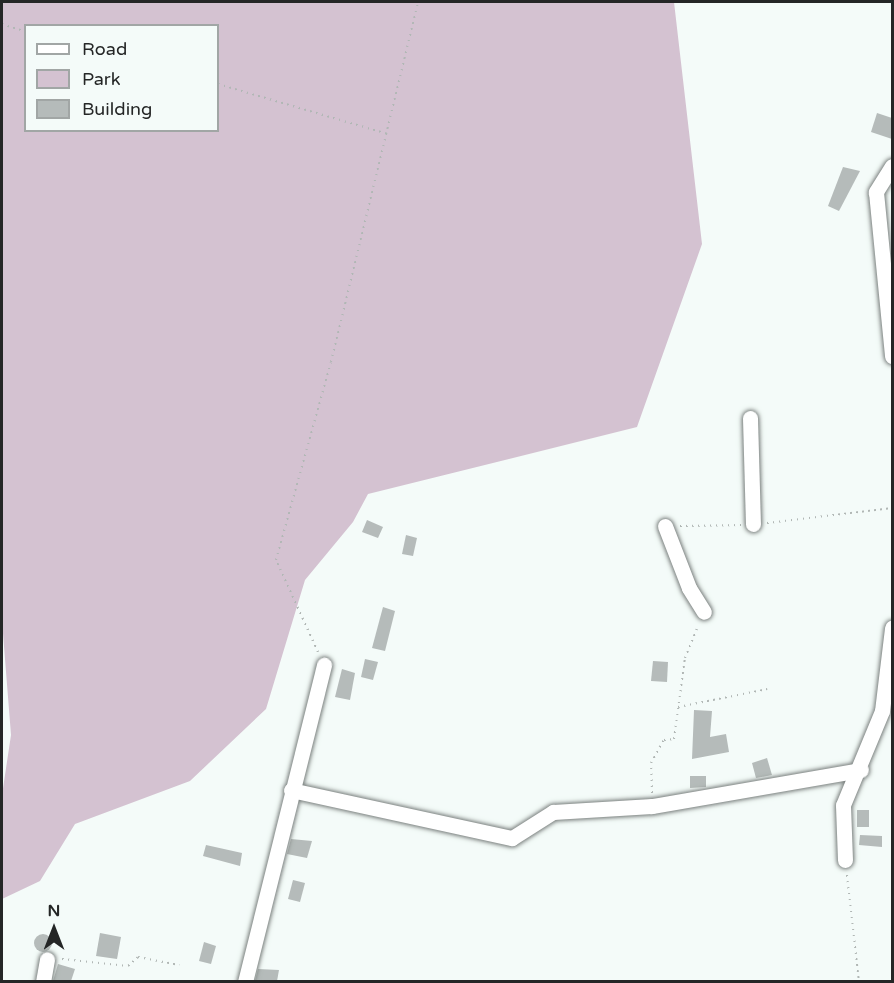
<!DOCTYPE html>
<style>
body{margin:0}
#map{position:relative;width:894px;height:983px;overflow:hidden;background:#f4fbf9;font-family:"Varela Round",sans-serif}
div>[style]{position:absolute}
.green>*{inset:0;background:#d4c2d1}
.building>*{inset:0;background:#b5bbba}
.round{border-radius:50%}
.path>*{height:2px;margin-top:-1px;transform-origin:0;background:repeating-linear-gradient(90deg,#b1b7b5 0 1.5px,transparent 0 6px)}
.roads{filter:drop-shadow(0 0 2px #7b817f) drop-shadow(0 0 2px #7b817f)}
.minor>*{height:15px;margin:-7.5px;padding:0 7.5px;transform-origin:7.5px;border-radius:7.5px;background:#fff}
span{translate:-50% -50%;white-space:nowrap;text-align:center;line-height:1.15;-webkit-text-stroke:4.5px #f4fbf9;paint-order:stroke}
.frame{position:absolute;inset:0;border:3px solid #242626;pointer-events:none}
.legend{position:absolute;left:24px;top:24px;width:195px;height:108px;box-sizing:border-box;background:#f4fbf9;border:2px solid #a1a6a5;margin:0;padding:8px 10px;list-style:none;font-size:18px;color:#242626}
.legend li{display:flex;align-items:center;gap:12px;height:30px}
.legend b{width:30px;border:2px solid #a1a6a5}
.north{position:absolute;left:24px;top:899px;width:60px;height:60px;-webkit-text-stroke:4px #f4fbf9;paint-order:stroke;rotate:0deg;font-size:16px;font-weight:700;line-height:24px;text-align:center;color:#242626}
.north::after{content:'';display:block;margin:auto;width:21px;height:27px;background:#242626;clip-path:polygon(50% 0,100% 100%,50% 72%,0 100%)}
</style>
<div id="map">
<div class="green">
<i style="clip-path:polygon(evenodd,2px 2px,674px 2px,702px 244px,637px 427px,368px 494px,353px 522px,305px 580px,266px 709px,190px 781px,75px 824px,40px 881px,2px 899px,2px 795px,11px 735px,2px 621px,2px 2px,26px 26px,218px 26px,218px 130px,26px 130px,26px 26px)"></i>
</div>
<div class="building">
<i style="clip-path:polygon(877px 113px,892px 118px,892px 139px,871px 132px)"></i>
<i style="clip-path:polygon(843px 167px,860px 171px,839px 211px,828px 206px)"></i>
<i style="clip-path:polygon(367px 520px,383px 527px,378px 538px,362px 532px)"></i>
<i style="clip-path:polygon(406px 535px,417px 538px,413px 556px,402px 554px)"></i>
<i style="clip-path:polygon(383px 607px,395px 611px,385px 651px,372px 648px)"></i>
<i style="clip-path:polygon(365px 659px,378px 662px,373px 680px,361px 677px)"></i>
<i style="clip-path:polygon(653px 661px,668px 662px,667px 682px,651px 681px)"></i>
<i style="clip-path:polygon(342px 669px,355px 673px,350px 700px,335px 697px)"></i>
<i style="clip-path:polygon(694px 710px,712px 711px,710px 737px,726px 734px,729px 752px,692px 759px)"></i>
<i style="clip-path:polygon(767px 758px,772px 775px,756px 778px,752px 763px)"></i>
<i style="clip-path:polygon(690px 776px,706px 776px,706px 787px,690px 788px)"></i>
<i style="clip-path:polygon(857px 810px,869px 810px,869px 827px,857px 827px)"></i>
<i style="clip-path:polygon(860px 835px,882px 836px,882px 847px,859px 845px)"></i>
<i style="clip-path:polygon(291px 839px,312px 841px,307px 858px,287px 854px)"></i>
<i style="clip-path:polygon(206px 845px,242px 853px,240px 866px,203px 856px)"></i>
<i style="clip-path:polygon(293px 880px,305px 883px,300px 902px,288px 899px)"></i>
<i style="clip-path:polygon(100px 933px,121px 937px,117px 959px,96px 956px)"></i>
<i class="round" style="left:34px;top:934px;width:18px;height:18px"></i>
<i style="clip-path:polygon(204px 942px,216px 946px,211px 964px,199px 961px)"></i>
<i style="clip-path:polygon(58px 964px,75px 969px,71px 981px,53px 981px)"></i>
<i style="clip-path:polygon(258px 969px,279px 970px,277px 981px,255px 981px)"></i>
</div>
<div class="path">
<i style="left:2px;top:24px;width:25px;rotate:18deg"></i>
<i style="left:218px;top:84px;width:177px;rotate:16.4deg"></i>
<i style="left:767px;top:523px;width:126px;rotate:-6.8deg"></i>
<i style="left:680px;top:526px;width:61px;rotate:-0.9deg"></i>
<i style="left:318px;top:652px;width:101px;rotate:-114.5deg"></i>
<i style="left:276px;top:560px;width:205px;rotate:-74.5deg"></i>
<i style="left:331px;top:362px;width:370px;rotate:-76.4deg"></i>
<i style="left:678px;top:707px;width:91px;rotate:-11.4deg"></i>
<i style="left:652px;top:793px;width:30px;rotate:-92deg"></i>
<i style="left:651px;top:763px;width:26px;rotate:-61deg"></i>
<i style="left:664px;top:740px;width:10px;rotate:-6deg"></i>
<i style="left:674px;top:739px;width:82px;rotate:-82.3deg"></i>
<i style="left:685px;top:658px;width:35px;rotate:-68deg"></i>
<i style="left:847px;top:875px;width:108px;rotate:83.6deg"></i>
<i style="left:62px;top:959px;width:66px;rotate:6.1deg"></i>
<i style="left:128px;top:966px;width:13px;rotate:-42deg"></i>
<i style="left:138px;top:957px;width:42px;rotate:11deg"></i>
</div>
<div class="roads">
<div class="minor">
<i style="left:892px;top:166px;width:31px;rotate:122deg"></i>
<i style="left:876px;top:192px;width:165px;rotate:84.4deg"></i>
<i style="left:750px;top:418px;width:106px;rotate:88.4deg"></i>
<i style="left:665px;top:526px;width:66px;rotate:68.8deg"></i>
<i style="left:689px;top:588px;width:28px;rotate:58deg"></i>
<i style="left:291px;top:790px;width:226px;rotate:12.3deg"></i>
<i style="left:512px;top:838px;width:49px;rotate:-32.4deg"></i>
<i style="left:553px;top:812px;width:99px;rotate:-3.5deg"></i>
<i style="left:652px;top:806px;width:212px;rotate:-9.8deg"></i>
<i style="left:845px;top:860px;width:55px;rotate:-92.1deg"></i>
<i style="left:843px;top:805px;width:102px;rotate:-67.5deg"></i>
<i style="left:882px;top:711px;width:84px;rotate:-83.1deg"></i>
<i style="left:43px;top:982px;width:23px;rotate:-80deg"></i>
<i style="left:245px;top:982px;width:327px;rotate:-76deg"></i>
</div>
</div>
<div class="frame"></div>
<ul class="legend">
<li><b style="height:8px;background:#fff"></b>Road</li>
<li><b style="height:16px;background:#d4c2d1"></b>Park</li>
<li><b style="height:16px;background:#b5bbba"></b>Building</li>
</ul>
<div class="north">N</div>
</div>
